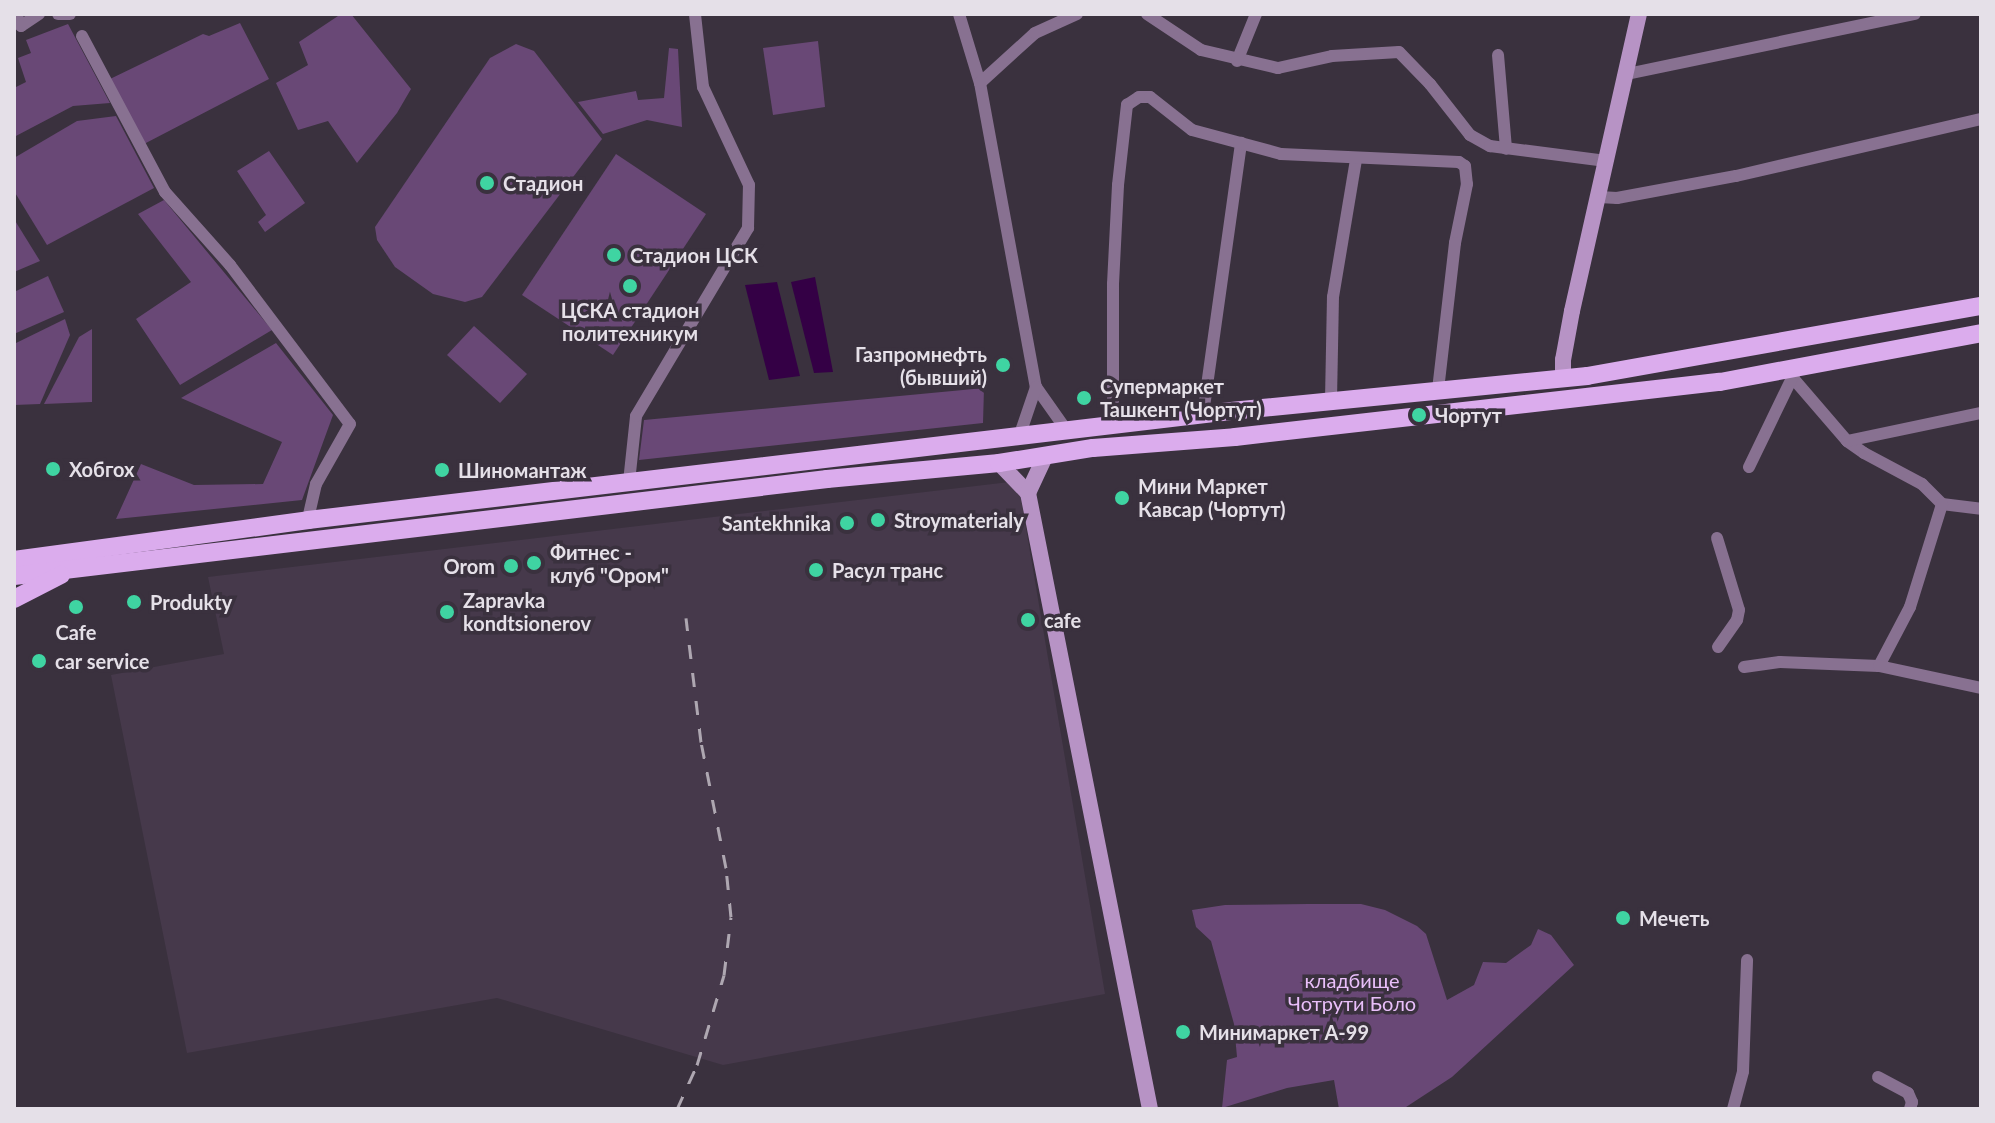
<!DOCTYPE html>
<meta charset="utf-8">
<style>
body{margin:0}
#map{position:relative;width:1995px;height:1123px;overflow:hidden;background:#3a313e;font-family:Lato,sans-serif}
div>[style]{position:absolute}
.built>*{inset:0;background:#46394b}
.green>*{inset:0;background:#694876}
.water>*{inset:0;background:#340045}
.street>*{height:12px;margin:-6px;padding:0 6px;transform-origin:6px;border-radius:6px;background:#887191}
.secondary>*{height:16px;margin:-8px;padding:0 8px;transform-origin:8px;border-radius:8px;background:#b793c5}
.primary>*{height:18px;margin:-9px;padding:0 9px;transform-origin:9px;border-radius:9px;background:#dbaced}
.rail>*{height:3px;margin-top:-1.5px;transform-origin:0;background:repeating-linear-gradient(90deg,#aea7b1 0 14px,transparent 0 28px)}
.dots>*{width:22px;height:22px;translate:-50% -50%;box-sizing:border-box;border:4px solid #3a313e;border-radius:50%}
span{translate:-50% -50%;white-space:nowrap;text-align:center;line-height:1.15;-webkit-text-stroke:7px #3a313e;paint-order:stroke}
.poi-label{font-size:20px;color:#e5e0e8;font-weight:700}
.left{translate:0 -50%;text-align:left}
.right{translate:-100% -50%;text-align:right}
.park-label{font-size:20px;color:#e9bffa}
.frame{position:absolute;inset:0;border:16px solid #e5e0e8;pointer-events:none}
</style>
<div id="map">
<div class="built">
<i style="clip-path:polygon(1018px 481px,1105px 994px,723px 1065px,497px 998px,187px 1053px,111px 675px,224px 654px,208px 577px)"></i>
</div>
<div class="green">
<i style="clip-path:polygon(341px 14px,351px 14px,411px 89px,397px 113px,357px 163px,328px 121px,298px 130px,276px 83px,308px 65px,299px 42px)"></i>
<i style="clip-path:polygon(240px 23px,269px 79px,144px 144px,110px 79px,203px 34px,209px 36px)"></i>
<i style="clip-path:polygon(68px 24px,110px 103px,73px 106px,14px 137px,14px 88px,26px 82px,18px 58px,31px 53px,26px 40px)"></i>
<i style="clip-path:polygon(818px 41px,825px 107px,773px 115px,763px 48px)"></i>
<i style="clip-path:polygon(516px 44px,534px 51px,602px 139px,482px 297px,465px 302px,433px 294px,395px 267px,377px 240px,375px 227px,490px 58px)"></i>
<i style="clip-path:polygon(669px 48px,678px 49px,682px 127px,647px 120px,603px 134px,578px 102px,636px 91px,638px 100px,664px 98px)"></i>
<i style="clip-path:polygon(116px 116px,154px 188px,47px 245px,14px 191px,14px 158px,77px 121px)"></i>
<i style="clip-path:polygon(269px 151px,305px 203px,265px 232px,258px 222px,266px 215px,237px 171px)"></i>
<i style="clip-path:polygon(616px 154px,706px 214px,613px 355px,522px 295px)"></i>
<i style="clip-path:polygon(164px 200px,272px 330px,180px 385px,136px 319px,191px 282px,138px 214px)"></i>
<i style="clip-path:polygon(14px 219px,40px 261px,14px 272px)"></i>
<i style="clip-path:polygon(48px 276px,64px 312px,14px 334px,14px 292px)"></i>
<i style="clip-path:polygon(65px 319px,70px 335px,40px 404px,14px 405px,14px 344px)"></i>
<i style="clip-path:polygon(474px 326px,527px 374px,500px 403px,447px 355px)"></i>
<i style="clip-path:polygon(92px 329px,92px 402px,44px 404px,79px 337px)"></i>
<i style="clip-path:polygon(276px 343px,333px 415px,302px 500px,116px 519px,141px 464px,194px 485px,263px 484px,282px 442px,181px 398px)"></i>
<i style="clip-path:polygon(984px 388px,983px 423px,639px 460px,644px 420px)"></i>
<i style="clip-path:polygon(1309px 904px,1361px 904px,1385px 910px,1417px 926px,1426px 934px,1447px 1000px,1474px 985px,1483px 962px,1506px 963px,1531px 945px,1538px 929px,1551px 935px,1574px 965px,1452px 1077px,1403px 1109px,1339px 1109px,1334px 1080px,1287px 1088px,1222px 1108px,1227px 1060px,1237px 1057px,1234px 1024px,1211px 941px,1196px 927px,1192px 910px,1225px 905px)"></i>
</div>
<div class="water">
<i style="clip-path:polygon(815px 277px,833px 372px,814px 373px,791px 282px)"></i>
<i style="clip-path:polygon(777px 282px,800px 376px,769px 380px,745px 285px)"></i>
</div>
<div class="street">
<i style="left:16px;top:14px;width:13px;rotate:67deg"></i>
<i style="left:21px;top:26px;width:22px;rotate:-34deg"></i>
<i style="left:58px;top:14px;width:12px"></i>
<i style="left:959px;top:14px;width:72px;rotate:73.1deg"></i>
<i style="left:980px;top:83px;width:309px;rotate:79.6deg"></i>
<i style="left:1036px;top:387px;width:54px;rotate:54.8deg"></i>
<i style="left:1147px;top:14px;width:65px;rotate:33.7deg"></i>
<i style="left:1201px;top:50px;width:79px;rotate:13.2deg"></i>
<i style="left:1278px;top:68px;width:55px;rotate:-12.5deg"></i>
<i style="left:1332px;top:56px;width:67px;rotate:-3.4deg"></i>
<i style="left:1399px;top:52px;width:45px;rotate:45.9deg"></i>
<i style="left:1430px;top:84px;width:65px;rotate:51.9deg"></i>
<i style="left:1470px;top:135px;width:23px;rotate:29deg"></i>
<i style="left:1490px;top:146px;width:117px;rotate:7.4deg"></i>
<i style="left:82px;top:36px;width:177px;rotate:62deg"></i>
<i style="left:165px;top:192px;width:98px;rotate:48.3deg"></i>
<i style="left:230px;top:265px;width:199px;rotate:53deg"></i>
<i style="left:350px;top:424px;width:69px;rotate:119.5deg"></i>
<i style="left:316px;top:484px;width:37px;rotate:103deg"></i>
<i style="left:1498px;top:55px;width:94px;rotate:85.1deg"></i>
<i style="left:1237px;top:61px;width:51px;rotate:-68deg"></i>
<i style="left:1627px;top:74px;width:294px;rotate:-11.8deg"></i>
<i style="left:980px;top:83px;width:74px;rotate:-42.3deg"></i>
<i style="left:1035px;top:33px;width:46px;rotate:-24.3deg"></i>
<i style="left:1599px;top:197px;width:18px;rotate:3deg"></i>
<i style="left:1617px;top:198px;width:121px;rotate:-10.5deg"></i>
<i style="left:1736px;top:176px;width:252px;rotate:-13.1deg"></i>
<i style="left:1792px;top:377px;width:84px;rotate:49.3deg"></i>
<i style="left:1847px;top:441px;width:21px;rotate:35deg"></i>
<i style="left:1864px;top:453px;width:66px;rotate:28.1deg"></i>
<i style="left:1922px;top:484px;width:28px;rotate:45deg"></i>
<i style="left:1942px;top:504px;width:39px;rotate:7deg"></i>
<i style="left:1331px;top:400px;width:103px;rotate:-88.9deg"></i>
<i style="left:1333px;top:297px;width:139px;rotate:-80.5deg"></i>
<i style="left:1203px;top:414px;width:274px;rotate:-82deg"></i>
<i style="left:1113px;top:425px;width:141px;rotate:-90deg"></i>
<i style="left:1113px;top:284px;width:99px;rotate:-87.1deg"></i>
<i style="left:1118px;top:185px;width:81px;rotate:-83.6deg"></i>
<i style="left:1127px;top:105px;width:14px;rotate:-34deg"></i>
<i style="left:1139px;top:97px;width:11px"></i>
<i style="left:1150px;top:97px;width:53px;rotate:38.2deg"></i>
<i style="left:1192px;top:130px;width:92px;rotate:15.1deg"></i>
<i style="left:1281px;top:154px;width:178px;rotate:2.6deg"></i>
<i style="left:1459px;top:162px;width:7px;rotate:34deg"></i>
<i style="left:1465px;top:166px;width:18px;rotate:84deg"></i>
<i style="left:1467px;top:184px;width:60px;rotate:101.5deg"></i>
<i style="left:1455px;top:243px;width:147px;rotate:96.6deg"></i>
<i style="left:1019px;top:437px;width:53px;rotate:-71.2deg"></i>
<i style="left:1847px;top:441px;width:137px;rotate:-11.8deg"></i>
<i style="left:1749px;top:467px;width:106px;rotate:-64.2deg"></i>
<i style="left:629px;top:482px;width:66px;rotate:-83.9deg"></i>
<i style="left:636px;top:416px;width:219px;rotate:-59.2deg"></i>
<i style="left:748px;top:228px;width:43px;rotate:-88.7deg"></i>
<i style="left:749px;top:185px;width:108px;rotate:-115.1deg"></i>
<i style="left:703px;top:87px;width:73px;rotate:-96.3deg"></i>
<i style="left:1717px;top:538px;width:75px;rotate:73deg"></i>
<i style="left:1739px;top:610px;width:10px;rotate:101deg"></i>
<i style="left:1737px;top:620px;width:33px;rotate:125deg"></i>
<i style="left:1879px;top:666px;width:67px;rotate:-62.3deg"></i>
<i style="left:1910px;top:607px;width:108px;rotate:-72.7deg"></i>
<i style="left:1744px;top:667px;width:36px;rotate:-8deg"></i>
<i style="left:1780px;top:662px;width:99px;rotate:2.3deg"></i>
<i style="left:1879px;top:666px;width:104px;rotate:12.2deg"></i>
<i style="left:1878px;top:1077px;width:34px;rotate:28deg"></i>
<i style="left:1908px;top:1093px;width:10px;rotate:66deg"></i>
<i style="left:1912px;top:1102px;width:7px;rotate:106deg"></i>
<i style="left:1733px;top:1109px;width:39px;rotate:-75deg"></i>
<i style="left:1743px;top:1071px;width:111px;rotate:-87.9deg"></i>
</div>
<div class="secondary">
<i style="left:1563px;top:378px;width:18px;rotate:-90deg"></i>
<i style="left:1563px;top:360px;width:50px;rotate:-79.6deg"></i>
<i style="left:1572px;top:311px;width:304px;rotate:-77.3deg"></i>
<i style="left:999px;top:463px;width:42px;rotate:46deg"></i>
<i style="left:1028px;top:493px;width:628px;rotate:78.8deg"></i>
<i style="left:1028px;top:493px;width:40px;rotate:-65deg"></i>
</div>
<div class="primary">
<i style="left:14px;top:560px;width:297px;rotate:-7.7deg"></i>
<i style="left:308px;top:520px;width:929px;rotate:-6.74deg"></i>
<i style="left:1231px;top:411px;width:358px;rotate:-5.6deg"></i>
<i style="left:1587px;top:376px;width:400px;rotate:-10.1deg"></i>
<i style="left:14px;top:576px;width:819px;rotate:-6.8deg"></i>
<i style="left:827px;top:479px;width:173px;rotate:-5.3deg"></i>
<i style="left:999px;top:463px;width:95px;rotate:-9.1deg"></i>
<i style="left:1093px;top:448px;width:142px;rotate:-4.4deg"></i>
<i style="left:1235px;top:437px;width:488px;rotate:-6.5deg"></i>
<i style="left:1720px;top:382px;width:266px;rotate:-10.6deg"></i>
<i style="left:14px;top:599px;width:53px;rotate:-27.1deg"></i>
</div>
<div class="rail">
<i style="left:677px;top:1109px;width:48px;rotate:-65.6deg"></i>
<i style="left:697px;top:1065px;width:94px;rotate:-73.3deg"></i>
<i style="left:724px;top:975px;width:58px;rotate:-83.1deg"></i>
<i style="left:731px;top:917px;width:49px;rotate:-95.8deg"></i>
<i style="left:726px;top:868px;width:128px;rotate:-101.2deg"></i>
<i style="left:701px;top:742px;width:125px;rotate:-96.9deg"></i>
</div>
<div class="dots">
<i style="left:487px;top:183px;background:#3fd4a2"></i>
<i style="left:614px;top:255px;background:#3fd4a2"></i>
<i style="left:630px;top:286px;background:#3fd4a2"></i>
<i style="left:1003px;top:365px;background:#3fd4a2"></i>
<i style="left:1084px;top:398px;background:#3fd4a2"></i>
<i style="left:1419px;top:415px;background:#3fd4a2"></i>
<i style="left:53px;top:469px;background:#3fd4a2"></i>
<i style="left:442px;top:470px;background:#3fd4a2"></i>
<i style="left:1122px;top:498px;background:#3fd4a2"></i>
<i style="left:878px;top:520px;background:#3fd4a2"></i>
<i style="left:847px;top:523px;background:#3fd4a2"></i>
<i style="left:534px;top:563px;background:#3fd4a2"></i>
<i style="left:511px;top:566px;background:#3fd4a2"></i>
<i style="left:816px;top:570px;background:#3fd4a2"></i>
<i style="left:134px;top:602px;background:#3fd4a2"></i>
<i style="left:76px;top:607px;background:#3fd4a2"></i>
<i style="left:447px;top:612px;background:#3fd4a2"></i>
<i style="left:1028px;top:620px;background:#3fd4a2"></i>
<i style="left:39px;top:661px;background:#3fd4a2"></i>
<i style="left:1623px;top:918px;background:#3fd4a2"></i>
<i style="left:1183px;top:1032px;background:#3fd4a2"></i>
</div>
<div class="poi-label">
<span class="left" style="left:503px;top:183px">Стадион</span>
<span class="left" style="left:630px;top:255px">Стадион ЦСК</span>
<span style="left:630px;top:322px">ЦСКА стадион<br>политехникум</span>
<span class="right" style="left:987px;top:366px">Газпромнефть<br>(бывший)</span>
<span class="left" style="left:1100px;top:398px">Супермаркет<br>Ташкент (Чортут)</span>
<span class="left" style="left:1435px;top:415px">Чортут</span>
<span class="left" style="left:69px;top:469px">Хобгох</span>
<span class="left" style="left:458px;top:470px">Шиномантаж</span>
<span class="left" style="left:1138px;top:498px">Мини Маркет<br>Кавсар (Чортут)</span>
<span class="left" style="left:894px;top:520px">Stroymaterialy</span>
<span class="right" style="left:831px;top:523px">Santekhnika</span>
<span class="left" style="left:550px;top:564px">Фитнес -<br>клуб "Ором"</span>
<span class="right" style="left:495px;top:566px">Orom</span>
<span class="left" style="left:832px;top:570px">Расул транс</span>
<span class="left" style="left:463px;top:612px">Zapravka<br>kondtsionerov</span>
<span class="left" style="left:150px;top:602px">Produkty</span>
<span class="left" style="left:1044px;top:620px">cafe</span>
<span style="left:76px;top:632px">Cafe</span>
<span class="left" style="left:55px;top:661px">car service</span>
<span class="left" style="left:1639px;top:918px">Мечеть</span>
<span class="left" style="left:1199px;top:1032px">Минимаркет А-99</span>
</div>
<div class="park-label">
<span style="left:1352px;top:992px">кладбище<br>Чотрути Боло</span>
</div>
<div class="frame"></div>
</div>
